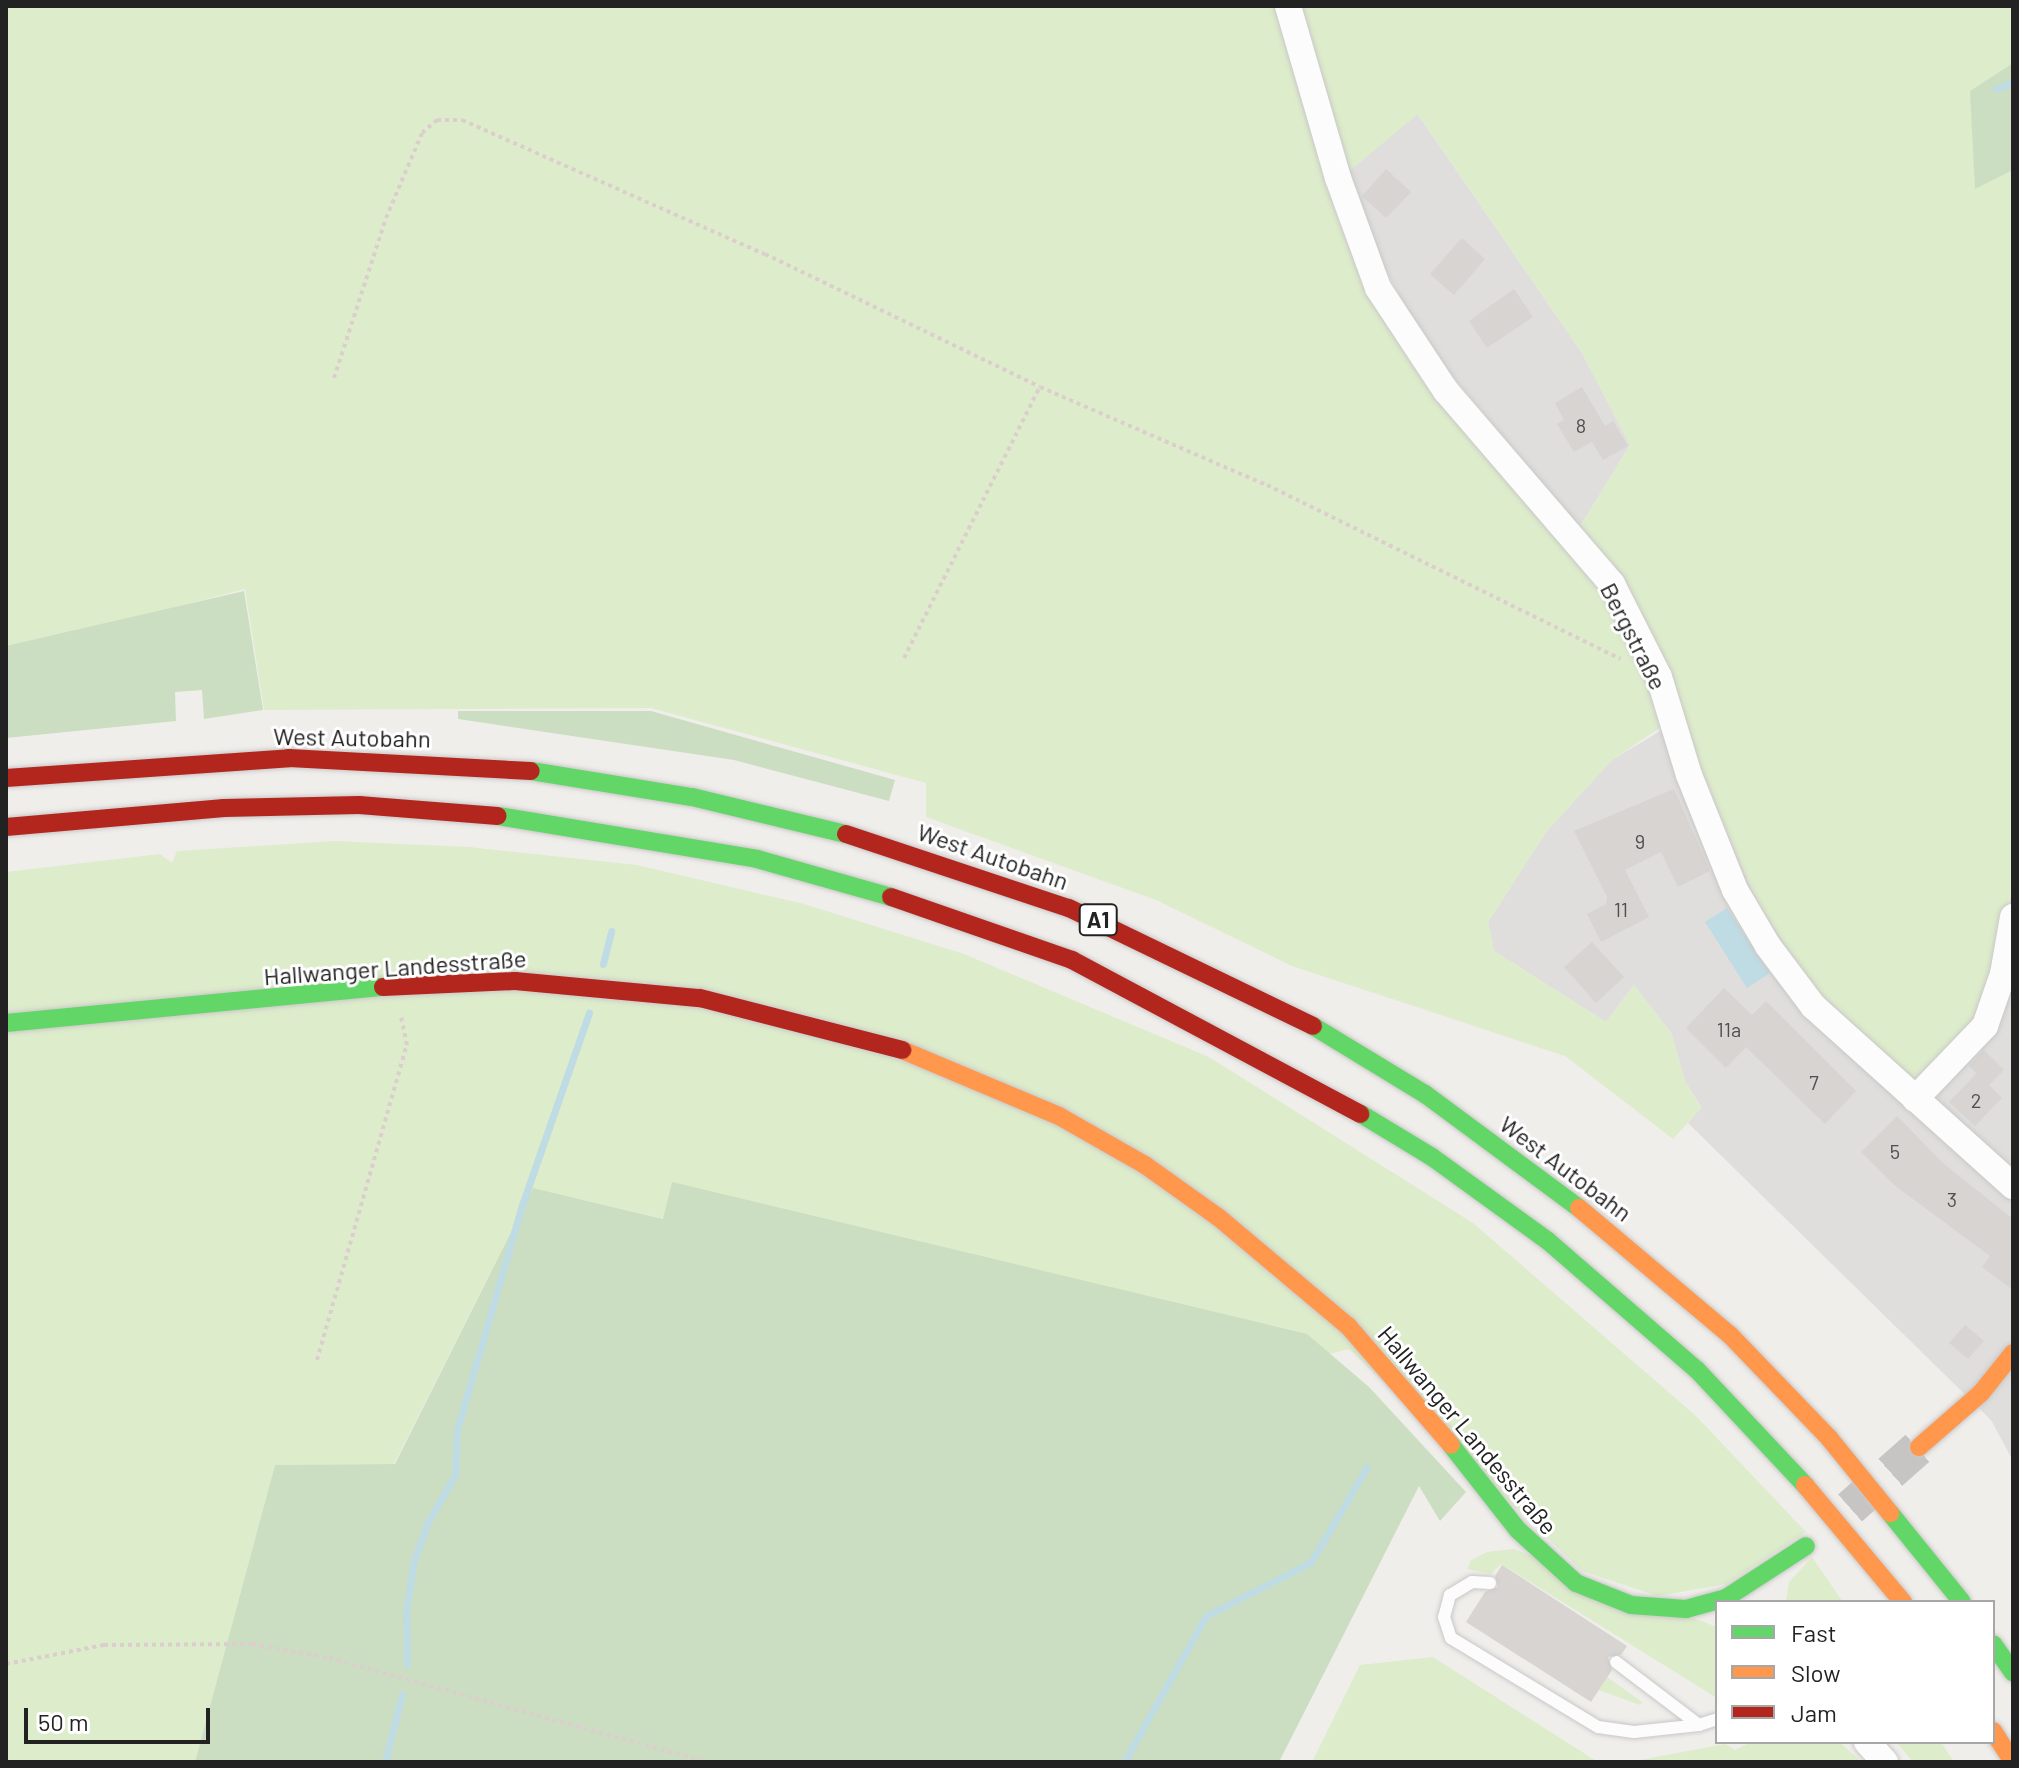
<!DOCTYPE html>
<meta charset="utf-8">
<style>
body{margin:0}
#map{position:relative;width:2019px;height:1768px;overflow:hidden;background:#f0eeeb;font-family:Barlow,sans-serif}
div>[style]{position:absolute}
.residential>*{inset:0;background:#dfdedc}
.grass>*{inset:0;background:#ddeccb}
.forest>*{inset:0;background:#cbdec1}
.water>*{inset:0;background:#bfdbe3}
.stream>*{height:7px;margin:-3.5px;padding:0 3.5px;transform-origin:3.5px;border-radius:3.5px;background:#bfdbe3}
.building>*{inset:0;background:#d7d4d2}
.secondary-tunnel>*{height:36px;margin-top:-18px;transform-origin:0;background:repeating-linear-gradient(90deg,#c7c5c3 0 36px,transparent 0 54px)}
.path>*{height:4px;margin-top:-2px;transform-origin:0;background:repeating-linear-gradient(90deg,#dccecd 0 4px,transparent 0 8px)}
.roads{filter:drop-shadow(0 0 2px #c9c8c7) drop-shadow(0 0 2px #c9c8c7)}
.lane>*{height:12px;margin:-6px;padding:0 6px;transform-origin:6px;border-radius:6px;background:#fdfcfc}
.street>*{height:26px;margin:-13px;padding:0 13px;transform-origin:13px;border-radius:13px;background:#fdfcfc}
.fast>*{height:18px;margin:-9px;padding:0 9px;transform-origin:9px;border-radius:9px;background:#63d668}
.slow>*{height:18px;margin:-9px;padding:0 9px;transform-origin:9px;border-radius:9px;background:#ff974d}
.jam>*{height:18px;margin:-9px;padding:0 9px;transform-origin:9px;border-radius:9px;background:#b3261e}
span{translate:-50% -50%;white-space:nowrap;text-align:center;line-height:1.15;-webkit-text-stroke:6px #fff;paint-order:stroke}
.number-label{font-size:20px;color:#4f4e4e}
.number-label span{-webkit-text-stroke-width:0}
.shield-label span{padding:2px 6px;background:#fff;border:2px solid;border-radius:6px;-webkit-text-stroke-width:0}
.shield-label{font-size:22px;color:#222;font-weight:700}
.street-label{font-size:24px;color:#222}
.frame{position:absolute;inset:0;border:8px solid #222;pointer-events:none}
.legend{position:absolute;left:1715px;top:1600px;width:280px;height:144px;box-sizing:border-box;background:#fff;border:2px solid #a7a7a7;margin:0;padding:10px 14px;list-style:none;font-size:24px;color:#222}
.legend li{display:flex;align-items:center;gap:16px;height:40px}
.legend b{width:40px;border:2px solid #a7a7a7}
.scale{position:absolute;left:24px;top:1708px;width:186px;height:36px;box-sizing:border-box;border:4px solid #222;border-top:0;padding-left:10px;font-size:24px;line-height:28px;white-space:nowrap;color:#222;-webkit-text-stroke:6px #fff;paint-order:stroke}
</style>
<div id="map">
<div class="residential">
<i style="clip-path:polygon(1417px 113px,1582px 353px,1630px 445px,1579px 528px,1425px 343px,1374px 248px,1347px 173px)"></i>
<i style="clip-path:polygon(1685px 716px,1702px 772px,1758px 904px,1996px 969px,2013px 884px,2013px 1461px,1991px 1420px,1688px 1123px,1701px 1107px,1685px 1081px,1671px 1033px,1634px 985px,1606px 1022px,1494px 951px,1488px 922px,1546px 832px,1612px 760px)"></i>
</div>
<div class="grass">
<i style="clip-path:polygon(6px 6px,1277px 6px,1338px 220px,1366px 286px,1619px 616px,1667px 723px,1612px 760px,1546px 832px,1488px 922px,1494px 951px,1606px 1022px,1634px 985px,1671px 1033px,1685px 1081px,1701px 1108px,1673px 1139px,1565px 1056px,1292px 966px,1156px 900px,926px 817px,926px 783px,651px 708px,264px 710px,245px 589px,36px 643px,6px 646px)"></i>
<i style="clip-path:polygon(1299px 6px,2013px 6px,2013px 63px,1971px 91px,1976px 188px,2013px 170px,2013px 884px,1985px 1006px,1930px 1075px,1909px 1080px,1816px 990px,1758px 904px,1702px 772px,1657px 643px,1579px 528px,1630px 445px,1582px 353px,1418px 114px,1347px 173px)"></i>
<i style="clip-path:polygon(335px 841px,469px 847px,637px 865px,804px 904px,964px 954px,1209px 1057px,1473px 1223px,1695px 1415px,1806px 1532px,1726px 1584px,1658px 1596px,1582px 1571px,1349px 1349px,1285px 1365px,533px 1188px,394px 1464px,275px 1465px,195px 1762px,6px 1762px,6px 872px,160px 854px,172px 863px,177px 851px)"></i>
<i style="clip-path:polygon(1514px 1549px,1717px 1627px,1717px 1698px,1501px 1564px,1491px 1574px,1467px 1569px,1471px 1560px,1487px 1552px)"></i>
<i style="clip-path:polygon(1812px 1557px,1843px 1602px,1786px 1602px,1789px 1582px)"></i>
<i style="clip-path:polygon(1433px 1657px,1598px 1762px,1312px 1762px,1360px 1665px)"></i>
<i style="clip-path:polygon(1607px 1677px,1642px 1702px,1640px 1705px,1599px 1690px)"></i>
<i style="clip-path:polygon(1751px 1742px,1839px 1742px,1862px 1762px,1629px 1762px,1725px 1744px,1735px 1750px)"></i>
<i style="clip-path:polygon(1896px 1742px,1941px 1742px,1954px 1762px,1913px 1762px)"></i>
</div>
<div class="forest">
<i style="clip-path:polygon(2013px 63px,2013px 170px,1975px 189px,1970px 91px)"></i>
<i style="clip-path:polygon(244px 591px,263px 710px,204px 719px,202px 690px,175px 692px,176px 721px,6px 738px,6px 646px)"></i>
<i style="clip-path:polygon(458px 711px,651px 711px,895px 780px,889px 801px,734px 760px,458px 719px)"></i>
<i style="clip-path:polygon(672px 1182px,1307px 1334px,1369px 1387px,1466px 1492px,1440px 1521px,1419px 1486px,1279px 1762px,195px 1762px,275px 1465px,395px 1464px,533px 1188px,663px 1219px)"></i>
</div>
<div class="water">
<i style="clip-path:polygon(1727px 908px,1770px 973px,1747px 988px,1705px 922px)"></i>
</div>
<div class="stream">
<i style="left:1996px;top:89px;width:18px;rotate:-22deg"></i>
<i style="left:603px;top:964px;width:34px;rotate:-76deg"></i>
<i style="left:407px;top:1664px;width:53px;rotate:-91.1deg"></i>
<i style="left:406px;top:1611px;width:52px;rotate:-81.1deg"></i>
<i style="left:414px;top:1560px;width:38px;rotate:-70deg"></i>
<i style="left:427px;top:1524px;width:56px;rotate:-60.3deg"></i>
<i style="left:455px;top:1475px;width:45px;rotate:-87.5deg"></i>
<i style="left:457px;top:1430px;width:231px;rotate:-73.9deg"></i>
<i style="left:521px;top:1208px;width:207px;rotate:-70.8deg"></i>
<i style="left:385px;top:1762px;width:70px;rotate:-76deg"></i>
<i style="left:1124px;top:1762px;width:167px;rotate:-60.7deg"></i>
<i style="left:1206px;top:1616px;width:118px;rotate:-27.2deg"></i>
<i style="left:1311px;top:1562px;width:110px;rotate:-59.5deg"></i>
</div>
<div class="building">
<i style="clip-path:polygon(1386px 169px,1411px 192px,1386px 218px,1362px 196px)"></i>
<i style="clip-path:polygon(1462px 238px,1485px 259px,1454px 295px,1430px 274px)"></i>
<i style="clip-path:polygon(1514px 289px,1533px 317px,1487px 348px,1469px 321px)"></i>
<i style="clip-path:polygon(1582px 387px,1605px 426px,1613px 421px,1628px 446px,1603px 460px,1592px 442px,1574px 452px,1557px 424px,1564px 420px,1555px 403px)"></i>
<i style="clip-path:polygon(1674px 789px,1710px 871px,1678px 887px,1661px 852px,1625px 870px,1649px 917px,1601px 942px,1587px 914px,1606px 904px,1607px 897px,1574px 831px)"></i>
<i style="clip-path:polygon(1592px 942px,1624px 977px,1596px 1003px,1564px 967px)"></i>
<i style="clip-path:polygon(1724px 988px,1752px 1015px,1766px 1001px,1856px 1091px,1825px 1124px,1746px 1047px,1726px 1068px,1686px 1028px)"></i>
<i style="clip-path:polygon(1984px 1050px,2004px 1070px,1989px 1085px,1969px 1066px)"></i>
<i style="clip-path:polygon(1977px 1073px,2002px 1098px,1975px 1126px,1949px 1102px)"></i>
<i style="clip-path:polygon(1897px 1116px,1944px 1164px,2013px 1219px,2013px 1290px,1982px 1267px,1990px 1256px,1894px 1185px,1861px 1152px)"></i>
<i style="clip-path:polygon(1965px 1325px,1984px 1341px,1968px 1359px,1949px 1343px)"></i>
<i style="clip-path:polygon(1502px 1565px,1627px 1646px,1621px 1655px,1608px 1657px,1612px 1670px,1591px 1702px,1466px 1622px,1485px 1592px,1498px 1587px,1495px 1576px)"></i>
</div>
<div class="secondary-tunnel">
<i style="left:1850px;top:1508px;width:92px;rotate:-41.5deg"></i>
</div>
<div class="path">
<i style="left:334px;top:378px;width:168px;rotate:-72deg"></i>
<i style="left:386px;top:218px;width:92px;rotate:-67deg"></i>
<i style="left:422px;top:133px;width:20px;rotate:-41deg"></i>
<i style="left:437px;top:120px;width:25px"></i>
<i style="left:462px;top:120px;width:331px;rotate:23.9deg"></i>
<i style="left:765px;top:254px;width:305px;rotate:25.8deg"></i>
<i style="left:1040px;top:387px;width:247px;rotate:23.4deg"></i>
<i style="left:1267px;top:485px;width:394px;rotate:26.2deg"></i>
<i style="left:904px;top:658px;width:303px;rotate:-63.4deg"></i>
<i style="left:317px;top:1360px;width:328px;rotate:-74.1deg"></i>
<i style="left:407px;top:1045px;width:30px;rotate:-102deg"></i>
<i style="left:6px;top:1664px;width:100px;rotate:-11deg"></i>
<i style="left:104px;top:1645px;width:148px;rotate:-0.4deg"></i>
<i style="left:252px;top:1644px;width:78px;rotate:10.3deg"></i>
<i style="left:329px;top:1658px;width:392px;rotate:15.4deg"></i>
</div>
<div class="roads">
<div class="lane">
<i style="left:1490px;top:1583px;width:18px;rotate:-177deg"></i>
<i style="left:1472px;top:1582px;width:26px;rotate:149deg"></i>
<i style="left:1450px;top:1595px;width:23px;rotate:105deg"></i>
<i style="left:1444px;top:1617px;width:22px;rotate:72deg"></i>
<i style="left:1451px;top:1638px;width:172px;rotate:31.2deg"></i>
<i style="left:1598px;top:1727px;width:36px;rotate:8deg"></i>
<i style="left:1634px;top:1732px;width:65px;rotate:-6.1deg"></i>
<i style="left:1699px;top:1725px;width:104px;rotate:-142.8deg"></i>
<i style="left:1699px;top:1725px;width:19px;rotate:-18deg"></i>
</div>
<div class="street">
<i style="left:1288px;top:6px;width:179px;rotate:73.8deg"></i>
<i style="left:1338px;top:178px;width:117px;rotate:70deg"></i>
<i style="left:1378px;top:288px;width:123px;rotate:56.6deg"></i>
<i style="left:1446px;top:391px;width:255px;rotate:49.3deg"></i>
<i style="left:1612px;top:584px;width:104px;rotate:63.2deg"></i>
<i style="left:1659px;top:677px;width:102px;rotate:73deg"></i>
<i style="left:1689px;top:775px;width:124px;rotate:68.2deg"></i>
<i style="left:1735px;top:890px;width:65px;rotate:59.5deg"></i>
<i style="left:1768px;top:946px;width:75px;rotate:53.1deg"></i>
<i style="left:1813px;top:1006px;width:269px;rotate:42deg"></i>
<i style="left:1915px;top:1099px;width:101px;rotate:-46.2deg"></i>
<i style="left:1985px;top:1026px;width:55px;rotate:-70.9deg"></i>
<i style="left:2003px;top:974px;width:58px;rotate:-80deg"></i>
<i style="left:1867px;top:1742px;width:27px;rotate:48deg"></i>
</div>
<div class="fast">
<i style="left:531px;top:771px;width:163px;rotate:9.2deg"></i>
<i style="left:692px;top:797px;width:158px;rotate:13.5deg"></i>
<i style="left:498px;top:816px;width:263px;rotate:9.4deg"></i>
<i style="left:757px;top:859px;width:139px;rotate:15.8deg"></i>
<i style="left:6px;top:1023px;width:379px;rotate:-5.5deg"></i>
<i style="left:1313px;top:1026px;width:131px;rotate:31.3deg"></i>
<i style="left:1425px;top:1094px;width:192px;rotate:36.5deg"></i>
<i style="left:1361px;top:1114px;width:83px;rotate:31.2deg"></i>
<i style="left:1432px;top:1157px;width:143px;rotate:35.9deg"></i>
<i style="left:1548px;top:1241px;width:197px;rotate:40.9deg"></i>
<i style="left:1697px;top:1370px;width:158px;rotate:46.8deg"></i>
<i style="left:1451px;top:1445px;width:108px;rotate:51.8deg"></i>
<i style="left:1518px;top:1530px;width:79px;rotate:42.4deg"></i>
<i style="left:1576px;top:1583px;width:59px;rotate:21.8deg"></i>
<i style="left:1631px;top:1605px;width:55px;rotate:4.2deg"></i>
<i style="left:1686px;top:1609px;width:41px;rotate:-15.4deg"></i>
<i style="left:1726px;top:1598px;width:95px;rotate:-33deg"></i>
<i style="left:1890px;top:1513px;width:114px;rotate:51deg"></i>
<i style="left:1993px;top:1644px;width:35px;rotate:55deg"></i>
</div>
<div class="slow">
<i style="left:902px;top:1050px;width:170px;rotate:22.8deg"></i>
<i style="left:1059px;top:1116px;width:99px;rotate:29.7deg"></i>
<i style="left:1145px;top:1165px;width:90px;rotate:35.5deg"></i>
<i style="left:1218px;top:1217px;width:170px;rotate:40deg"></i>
<i style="left:1348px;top:1326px;width:157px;rotate:49.1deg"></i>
<i style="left:1579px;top:1208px;width:197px;rotate:40.1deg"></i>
<i style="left:1730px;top:1335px;width:143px;rotate:46.1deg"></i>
<i style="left:1829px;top:1438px;width:97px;rotate:50.9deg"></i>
<i style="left:1919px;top:1447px;width:82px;rotate:-41.1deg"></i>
<i style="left:1981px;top:1393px;width:51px;rotate:-51.3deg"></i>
<i style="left:1805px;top:1485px;width:153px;rotate:50.1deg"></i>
<i style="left:1993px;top:1731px;width:37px;rotate:57deg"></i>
</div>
<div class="jam">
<i style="left:6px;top:778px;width:284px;rotate:-4deg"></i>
<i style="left:289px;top:758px;width:242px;rotate:3.1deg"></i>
<i style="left:6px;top:827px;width:219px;rotate:-5deg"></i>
<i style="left:224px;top:808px;width:135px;rotate:-1.3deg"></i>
<i style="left:359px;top:805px;width:139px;rotate:4.5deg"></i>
<i style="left:846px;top:834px;width:235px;rotate:18.4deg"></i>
<i style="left:1069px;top:908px;width:271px;rotate:25.8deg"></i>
<i style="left:891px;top:897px;width:192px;rotate:19.2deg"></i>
<i style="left:1072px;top:960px;width:327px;rotate:28.1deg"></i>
<i style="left:383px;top:987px;width:132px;rotate:-2.6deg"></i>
<i style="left:515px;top:981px;width:186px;rotate:5.3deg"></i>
<i style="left:700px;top:998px;width:209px;rotate:14.4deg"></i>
</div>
</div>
<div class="number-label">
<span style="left:1581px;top:425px">8</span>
<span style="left:1640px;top:841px">9</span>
<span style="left:1621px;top:909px">11</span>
<span style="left:1729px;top:1029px">11a</span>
<span style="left:1814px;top:1082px">7</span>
<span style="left:1976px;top:1100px">2</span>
<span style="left:1895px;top:1151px">5</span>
<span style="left:1952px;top:1199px">3</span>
</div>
<div class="shield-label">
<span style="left:1098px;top:920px">A1</span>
</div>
<div class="street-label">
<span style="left:1634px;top:636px;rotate:63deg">Bergstraße</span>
<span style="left:352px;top:737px;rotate:1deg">West Autobahn</span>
<span style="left:993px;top:856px;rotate:19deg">West Autobahn</span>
<span style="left:395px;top:967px;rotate:-4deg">Hallwanger Landesstraße</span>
<span style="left:1566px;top:1168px;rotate:37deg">West Autobahn</span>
<span style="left:1468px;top:1430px;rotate:50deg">Hallwanger Landesstraße</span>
</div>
<div class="frame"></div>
<ul class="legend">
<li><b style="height:10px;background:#63d668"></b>Fast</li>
<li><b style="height:10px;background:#ff974d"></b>Slow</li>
<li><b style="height:10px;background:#b3261e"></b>Jam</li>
</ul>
<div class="scale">50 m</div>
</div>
